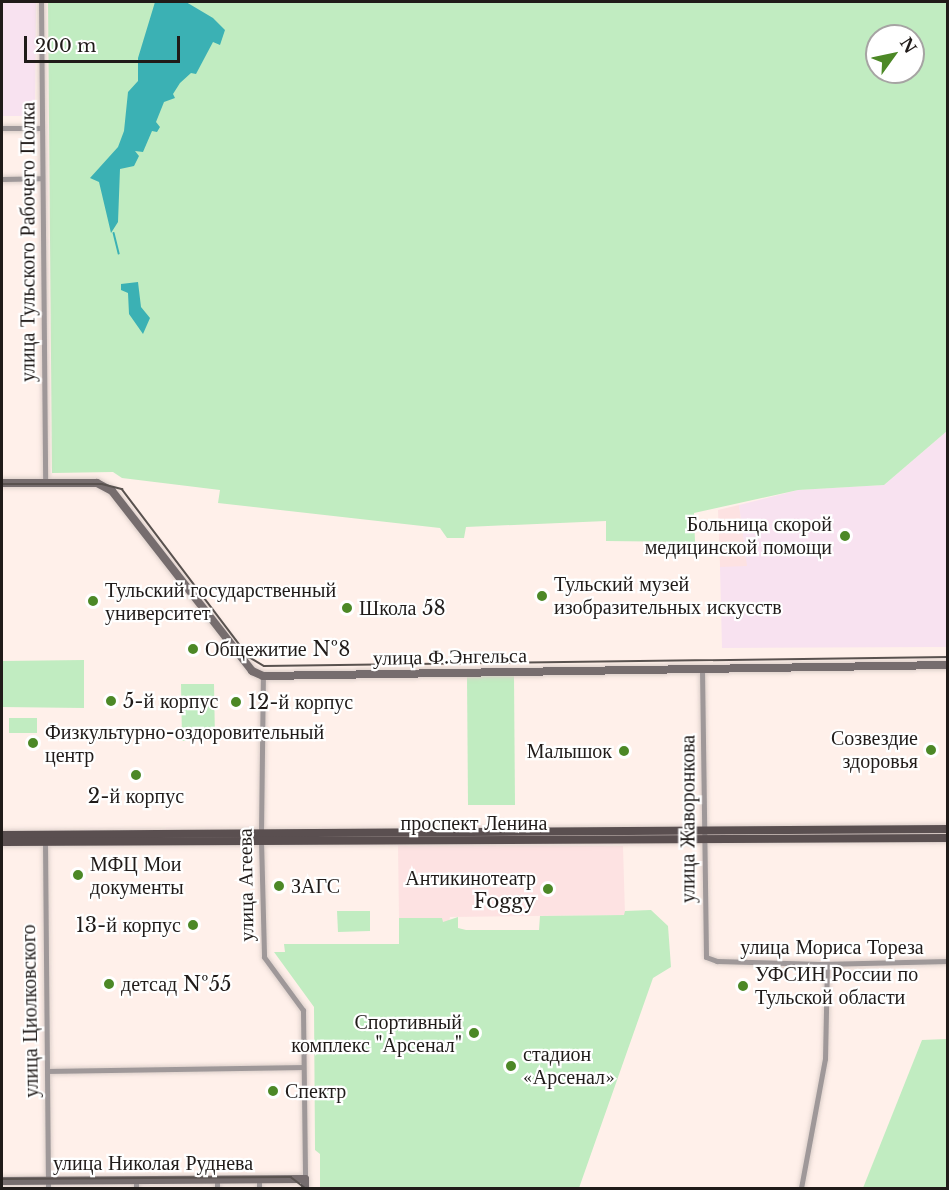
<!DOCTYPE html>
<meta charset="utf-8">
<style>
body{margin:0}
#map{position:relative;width:949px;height:1190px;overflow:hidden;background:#fff0ea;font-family:"Libre Baskerville",serif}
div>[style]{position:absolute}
.commercial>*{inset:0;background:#fde2e2}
.medical>*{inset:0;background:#f8e2f0}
.green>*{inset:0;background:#c1ecc1}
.water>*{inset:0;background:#3bb1b4}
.stream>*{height:1.5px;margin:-0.75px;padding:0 0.75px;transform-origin:0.75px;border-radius:0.75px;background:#3bb1b4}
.roads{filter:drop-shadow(0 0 2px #dbcec9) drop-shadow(0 0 2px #dbcec9)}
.street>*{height:5px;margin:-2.5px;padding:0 2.5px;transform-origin:2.5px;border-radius:2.5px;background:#9f9899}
.secondary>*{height:8px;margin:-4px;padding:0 4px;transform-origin:4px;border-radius:4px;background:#766d6e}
.primary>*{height:8px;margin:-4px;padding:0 4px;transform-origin:4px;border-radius:4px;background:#5a4f50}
.tram>*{height:1.5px;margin:-0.75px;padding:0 0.75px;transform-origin:0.75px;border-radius:0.75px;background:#59524f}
.dots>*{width:16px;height:16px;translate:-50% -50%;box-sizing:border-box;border:3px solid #fff;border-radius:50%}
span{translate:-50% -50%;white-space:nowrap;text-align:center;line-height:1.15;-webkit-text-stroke:4.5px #fff;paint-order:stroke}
.street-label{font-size:20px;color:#201b19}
.poi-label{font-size:20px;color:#201b19}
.right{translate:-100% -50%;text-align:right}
.left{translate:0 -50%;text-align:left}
.frame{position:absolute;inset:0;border:3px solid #201b19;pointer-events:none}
.north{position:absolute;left:865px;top:24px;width:60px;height:60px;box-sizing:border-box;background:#fff;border:2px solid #a6a4a3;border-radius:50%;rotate:57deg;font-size:16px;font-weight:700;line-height:24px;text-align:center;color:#201b19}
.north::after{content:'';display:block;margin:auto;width:21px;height:27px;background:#4c8826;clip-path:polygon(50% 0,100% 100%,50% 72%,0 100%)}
.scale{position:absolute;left:24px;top:36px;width:156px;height:27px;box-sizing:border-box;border:3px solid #201b19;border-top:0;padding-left:8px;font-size:18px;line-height:21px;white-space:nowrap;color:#201b19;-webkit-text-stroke:4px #fff;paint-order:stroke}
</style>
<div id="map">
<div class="commercial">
<i style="clip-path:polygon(739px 505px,748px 567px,720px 567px,718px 510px)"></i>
<i style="clip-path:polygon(398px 845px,623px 846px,625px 915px,450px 917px,449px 922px,442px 922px,442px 918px,399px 918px)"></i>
</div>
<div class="medical">
<i style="clip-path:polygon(2px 2px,36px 2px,35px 116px,2px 116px)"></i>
<i style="clip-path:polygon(947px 431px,947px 647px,722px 648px,720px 567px,747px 566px,739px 505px,798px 490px,884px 485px)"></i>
</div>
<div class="green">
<i style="clip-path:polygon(evenodd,48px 2px,947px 2px,947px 431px,884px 485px,798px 490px,694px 513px,695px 542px,606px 541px,606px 521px,466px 527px,464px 538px,447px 538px,440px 528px,218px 503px,220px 490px,122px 478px,113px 472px,52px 473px,48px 2px,877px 36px,913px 36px,913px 72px,877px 72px,877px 36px)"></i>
<i style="clip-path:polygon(84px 660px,84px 708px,2px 707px,2px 661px)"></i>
<i style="clip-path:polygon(467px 676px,514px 676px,515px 805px,468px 805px)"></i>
<i style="clip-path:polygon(181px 684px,214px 684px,215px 740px,182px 741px)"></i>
<i style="clip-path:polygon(9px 718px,37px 718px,37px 733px,9px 733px)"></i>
<i style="clip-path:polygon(651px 910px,668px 926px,671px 967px,653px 978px,579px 1188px,320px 1188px,320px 1154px,315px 1150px,314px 1007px,274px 952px,285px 952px,284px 944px,399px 944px,399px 918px,442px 918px,443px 922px,458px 917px,458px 928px,466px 930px,539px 930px,540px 916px,624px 915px,625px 911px)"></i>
<i style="clip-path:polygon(337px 911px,370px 911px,370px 931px,338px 932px)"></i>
<i style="clip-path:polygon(947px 1039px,947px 1188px,863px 1188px,922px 1040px)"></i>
</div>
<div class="water">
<i style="clip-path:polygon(155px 2px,186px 2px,213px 18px,225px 30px,220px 45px,213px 42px,196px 74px,191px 73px,180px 83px,173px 94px,175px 98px,164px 102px,156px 122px,160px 127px,157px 132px,152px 131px,143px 152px,135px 151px,139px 156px,134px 166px,120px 169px,118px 222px,111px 233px,99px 182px,90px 178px,118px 147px,124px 131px,128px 92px,138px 81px,138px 58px)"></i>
<i style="clip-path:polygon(138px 282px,141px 307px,150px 318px,143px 334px,129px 314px,128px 293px,121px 290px,121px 284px)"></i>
</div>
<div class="stream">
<i style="left:114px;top:233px;width:21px;rotate:76deg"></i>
</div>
<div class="roads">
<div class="street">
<i style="left:41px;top:2px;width:481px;rotate:89.5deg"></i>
<i style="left:2px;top:128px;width:40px"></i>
<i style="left:2px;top:179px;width:39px;rotate:-1deg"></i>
<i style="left:702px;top:669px;width:288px;rotate:89.2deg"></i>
<i style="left:706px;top:957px;width:12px;rotate:20deg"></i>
<i style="left:717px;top:961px;width:104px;rotate:1.7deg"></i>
<i style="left:821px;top:964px;width:127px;rotate:-1.4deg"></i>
<i style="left:261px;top:833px;width:157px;rotate:-89.3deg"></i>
<i style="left:261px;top:840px;width:117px;rotate:88.5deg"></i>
<i style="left:264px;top:957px;width:66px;rotate:53.7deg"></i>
<i style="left:303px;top:1010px;width:169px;rotate:89.3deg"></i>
<i style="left:45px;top:842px;width:346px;rotate:89.5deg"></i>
<i style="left:48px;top:1071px;width:255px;rotate:-0.9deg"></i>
<i style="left:136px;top:1188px;width:9px;rotate:-90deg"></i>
<i style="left:217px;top:1188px;width:9px;rotate:-90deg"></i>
<i style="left:259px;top:1188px;width:9px;rotate:-90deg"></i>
<i style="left:801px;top:1188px;width:131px;rotate:-79.5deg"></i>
<i style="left:825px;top:1059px;width:95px;rotate:-88.8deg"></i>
</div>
<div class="secondary">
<i style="left:2px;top:483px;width:95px"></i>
<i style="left:97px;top:483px;width:17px;rotate:28deg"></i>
<i style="left:112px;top:491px;width:228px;rotate:52.1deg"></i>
<i style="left:252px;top:671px;width:12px;rotate:24deg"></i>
<i style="left:263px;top:676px;width:685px;rotate:-0.92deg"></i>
<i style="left:2px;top:1181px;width:303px;rotate:-0.4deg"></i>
<i style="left:305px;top:1179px;width:9px;rotate:90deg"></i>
</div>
<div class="primary">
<i style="left:2px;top:835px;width:946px;rotate:-0.36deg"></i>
<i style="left:2px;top:842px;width:946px;rotate:-0.24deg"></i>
</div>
</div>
<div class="tram">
<i style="left:2px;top:484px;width:100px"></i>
<i style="left:102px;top:484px;width:21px;rotate:14deg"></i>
<i style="left:122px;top:489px;width:211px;rotate:52.9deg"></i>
<i style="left:249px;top:657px;width:17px;rotate:31deg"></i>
<i style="left:264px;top:666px;width:684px;rotate:-0.75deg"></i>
<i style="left:2px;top:1179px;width:289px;rotate:-0.4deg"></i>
<i style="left:291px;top:1177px;width:18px;rotate:38deg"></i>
</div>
<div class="dots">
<i style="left:845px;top:536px;background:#4c8826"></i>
<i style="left:542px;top:596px;background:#4c8826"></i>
<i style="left:93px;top:601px;background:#4c8826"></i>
<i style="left:347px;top:608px;background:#4c8826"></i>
<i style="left:193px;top:649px;background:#4c8826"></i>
<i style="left:111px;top:701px;background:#4c8826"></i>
<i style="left:236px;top:702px;background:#4c8826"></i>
<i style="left:33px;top:743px;background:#4c8826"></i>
<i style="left:931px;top:750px;background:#4c8826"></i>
<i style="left:624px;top:751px;background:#4c8826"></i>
<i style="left:136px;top:775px;background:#4c8826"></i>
<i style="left:78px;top:875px;background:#4c8826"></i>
<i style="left:279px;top:886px;background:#4c8826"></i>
<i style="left:548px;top:889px;background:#4c8826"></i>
<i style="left:193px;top:925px;background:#4c8826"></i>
<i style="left:109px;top:984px;background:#4c8826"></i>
<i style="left:743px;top:986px;background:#4c8826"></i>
<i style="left:474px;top:1033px;background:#4c8826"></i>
<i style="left:511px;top:1066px;background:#4c8826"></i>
<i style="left:273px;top:1091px;background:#4c8826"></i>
</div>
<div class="street-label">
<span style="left:28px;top:242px;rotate:-90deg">улица Тульского Рабочего Полка</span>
<span style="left:450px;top:657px;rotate:-1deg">улица Ф.Энгельса</span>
<span style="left:688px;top:819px;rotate:-90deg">улица Жаворонкова</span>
<span style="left:474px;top:823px">проспект Ленина</span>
<span style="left:246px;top:885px;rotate:-91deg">улица Агеева</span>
<span style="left:832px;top:947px">улица Мориса Тореза</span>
<span style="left:30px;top:1011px;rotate:-91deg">улица Циолковского</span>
<span style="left:153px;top:1163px">улица Николая Руднева</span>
</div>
<div class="poi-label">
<span class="right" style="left:832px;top:536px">Больница скорой<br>медицинской помощи</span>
<span class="left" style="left:554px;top:596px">Тульский музей<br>изобразительных искусств</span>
<span class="left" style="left:105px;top:602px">Тульский государственный<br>университет</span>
<span class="left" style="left:359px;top:608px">Школа 58</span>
<span class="left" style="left:205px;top:649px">Общежитие №8</span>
<span class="left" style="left:123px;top:701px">5-й корпус</span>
<span class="left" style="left:248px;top:702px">12-й корпус</span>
<span class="left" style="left:45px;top:744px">Физкультурно-оздоровительный<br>центр</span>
<span class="right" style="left:918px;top:750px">Созвездие<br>здоровья</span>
<span class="right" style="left:612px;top:751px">Малышок</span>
<span style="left:136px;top:796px">2-й корпус</span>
<span class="left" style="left:90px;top:876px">МФЦ Мои<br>документы</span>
<span class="right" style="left:536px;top:890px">Антикинотеатр<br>Foggy</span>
<span class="left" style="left:291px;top:886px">ЗАГС</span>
<span class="right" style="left:181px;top:925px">13-й корпус</span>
<span class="left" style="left:755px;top:986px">УФСИН России по<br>Тульской области</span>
<span class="left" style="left:121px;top:984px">детсад №55</span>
<span class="right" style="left:462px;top:1034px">Спортивный<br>комплекс "Арсенал"</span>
<span class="left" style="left:523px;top:1066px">стадион<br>«Арсенал»</span>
<span class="left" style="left:285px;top:1091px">Спектр</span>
</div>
<div class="frame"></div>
<div class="north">N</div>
<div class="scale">200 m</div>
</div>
